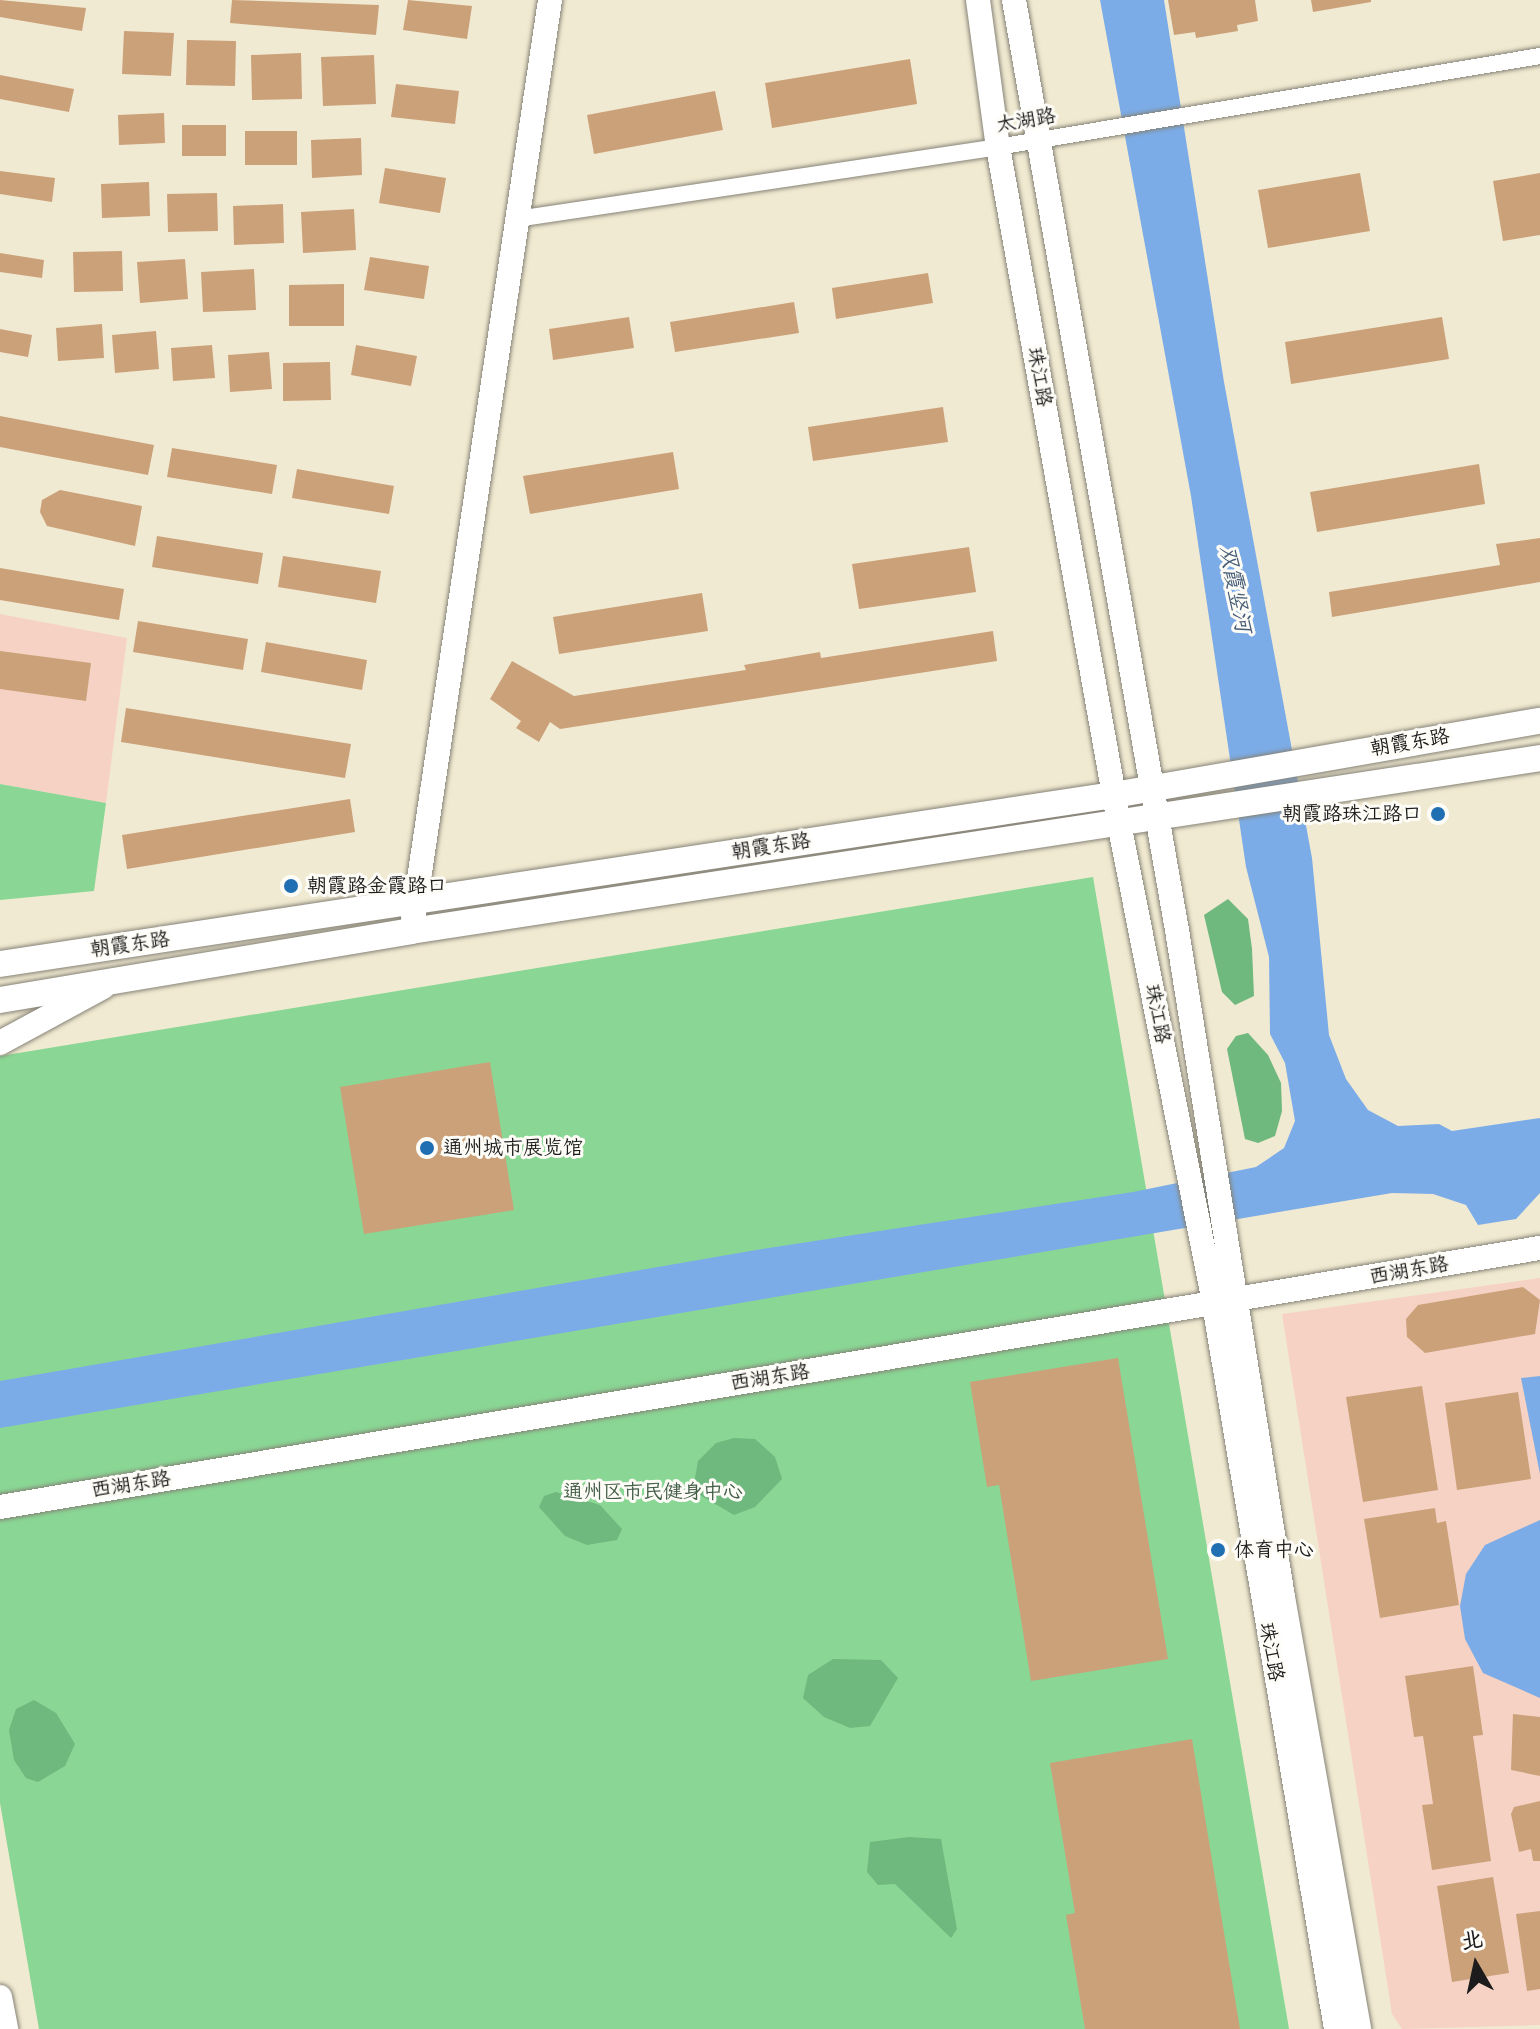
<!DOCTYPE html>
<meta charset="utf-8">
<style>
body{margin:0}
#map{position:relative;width:1540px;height:2029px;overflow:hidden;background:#f1ead2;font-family:"Balsamiq Sans","LXGW WenKai TC",sans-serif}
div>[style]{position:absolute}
.built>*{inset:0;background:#f6d2c4}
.green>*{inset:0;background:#8ad795}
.forest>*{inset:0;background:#6fb87e}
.water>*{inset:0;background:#7cace7}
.building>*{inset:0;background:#cba17a}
.roads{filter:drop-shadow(0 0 2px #868377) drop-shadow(0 0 2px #868377)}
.street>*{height:16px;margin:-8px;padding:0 8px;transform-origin:8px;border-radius:8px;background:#fff}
.secondary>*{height:24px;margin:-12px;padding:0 12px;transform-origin:12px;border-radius:12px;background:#fff}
.primary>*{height:26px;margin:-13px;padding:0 13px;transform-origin:13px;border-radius:13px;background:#fff}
.dots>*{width:22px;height:22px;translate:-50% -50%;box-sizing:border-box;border:4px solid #fdfcf7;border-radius:50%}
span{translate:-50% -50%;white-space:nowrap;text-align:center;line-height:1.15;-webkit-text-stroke:6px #fdfcf7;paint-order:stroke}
.street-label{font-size:20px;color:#1c1c1c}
.poi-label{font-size:20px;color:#1c1c1c}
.right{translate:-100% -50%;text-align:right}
.left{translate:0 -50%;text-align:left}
.park-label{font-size:20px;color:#425d46}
.water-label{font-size:22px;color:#475d77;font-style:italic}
.north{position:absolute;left:1436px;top:1925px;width:80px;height:80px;-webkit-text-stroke:6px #fdfcf7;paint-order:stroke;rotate:351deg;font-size:22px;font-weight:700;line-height:32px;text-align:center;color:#1c1c1c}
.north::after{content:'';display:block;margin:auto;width:28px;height:36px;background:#1c1c1c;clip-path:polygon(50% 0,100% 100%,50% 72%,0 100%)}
</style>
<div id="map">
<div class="built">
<i style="clip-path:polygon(0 614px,127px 638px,106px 803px,0 784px)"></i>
<i style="clip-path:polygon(1540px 1278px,1540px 2025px,1402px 2029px,1392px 2014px,1282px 1314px)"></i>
</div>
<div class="green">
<i style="clip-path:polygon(0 784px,106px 803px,94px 891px,0 900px)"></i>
<i style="clip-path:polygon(1093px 877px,1289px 2029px,39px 2029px,0 1803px,0 1056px)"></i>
</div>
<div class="forest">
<i style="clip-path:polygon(1228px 899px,1248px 919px,1252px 949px,1254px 996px,1235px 1005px,1222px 992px,1204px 915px)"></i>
<i style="clip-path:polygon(1248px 1033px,1268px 1055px,1281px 1083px,1282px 1111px,1275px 1136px,1258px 1143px,1245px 1139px,1227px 1049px,1236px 1036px)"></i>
<i style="clip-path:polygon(734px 1438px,755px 1439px,775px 1457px,782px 1479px,755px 1507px,734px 1515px,698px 1494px,695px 1478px,698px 1461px,716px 1443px)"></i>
<i style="clip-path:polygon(556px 1492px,600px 1505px,622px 1529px,617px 1540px,587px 1545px,565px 1536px,539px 1507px,544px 1496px)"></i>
<i style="clip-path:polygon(833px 1659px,881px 1660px,898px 1678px,870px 1726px,850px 1728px,824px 1717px,803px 1698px,808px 1675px)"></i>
<i style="clip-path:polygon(34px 1700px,56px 1713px,75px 1744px,65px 1766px,38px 1782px,26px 1778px,14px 1760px,9px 1730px,16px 1709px)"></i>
<i style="clip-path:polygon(909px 1837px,941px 1839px,957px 1929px,951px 1938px,895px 1884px,878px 1885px,867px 1872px,870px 1842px)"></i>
</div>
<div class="water">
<i style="clip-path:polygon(1100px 0,1164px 0,1224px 382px,1312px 858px,1329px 1035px,1346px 1079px,1368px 1110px,1398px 1126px,1439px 1124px,1452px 1131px,1540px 1118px,1540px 1193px,1516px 1219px,1478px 1225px,1466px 1205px,1433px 1194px,1392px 1193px,0 1428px,0 1381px,756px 1250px,1133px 1192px,1256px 1167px,1284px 1148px,1295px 1121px,1285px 1063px,1270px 1034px,1269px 957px,1246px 867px,1191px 496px)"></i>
<i style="clip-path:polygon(1540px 1376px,1540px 1474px,1521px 1378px)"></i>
<i style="clip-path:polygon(1540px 1520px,1540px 1698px,1483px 1673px,1465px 1639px,1460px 1606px,1466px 1574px,1485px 1545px)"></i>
</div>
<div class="building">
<i style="clip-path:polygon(0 0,86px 8px,82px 31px,0 17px)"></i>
<i style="clip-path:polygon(232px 0,379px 5px,376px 35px,230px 23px)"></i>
<i style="clip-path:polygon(408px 0,472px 6px,467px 39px,403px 30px)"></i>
<i style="clip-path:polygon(1168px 0,1255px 0,1258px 21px,1237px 25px,1238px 31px,1196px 38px,1195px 32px,1174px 35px)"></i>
<i style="clip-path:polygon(1311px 0,1371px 0,1371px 2px,1313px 12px)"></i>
<i style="clip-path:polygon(124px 31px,174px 33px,171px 76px,122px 74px)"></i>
<i style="clip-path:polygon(187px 40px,236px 41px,235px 86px,186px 85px)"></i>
<i style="clip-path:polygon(301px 53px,302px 99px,252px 100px,251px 55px)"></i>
<i style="clip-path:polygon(374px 55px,376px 104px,323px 106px,321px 57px)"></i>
<i style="clip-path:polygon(910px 59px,917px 104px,772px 128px,765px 83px)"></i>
<i style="clip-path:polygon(0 75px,74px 89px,69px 112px,0 99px)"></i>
<i style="clip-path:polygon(396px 84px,459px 91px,455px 124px,391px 117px)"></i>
<i style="clip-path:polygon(715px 91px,723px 130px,594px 154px,587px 115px)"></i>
<i style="clip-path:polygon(164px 113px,165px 143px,119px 145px,118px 115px)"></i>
<i style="clip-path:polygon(182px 125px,226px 125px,226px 156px,182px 156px)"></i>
<i style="clip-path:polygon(245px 131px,297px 131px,297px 165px,245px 165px)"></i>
<i style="clip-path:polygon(361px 138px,362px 175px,312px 178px,311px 140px)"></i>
<i style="clip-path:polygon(385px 168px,446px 178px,440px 213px,379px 203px)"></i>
<i style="clip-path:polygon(0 171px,55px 178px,52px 202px,0 194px)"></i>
<i style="clip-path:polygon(1360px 173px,1370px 231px,1268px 248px,1258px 190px)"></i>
<i style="clip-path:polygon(1540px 173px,1540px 235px,1503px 241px,1493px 181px)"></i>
<i style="clip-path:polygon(149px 182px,150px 216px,102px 218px,101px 184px)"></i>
<i style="clip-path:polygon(217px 193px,218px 231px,168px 232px,167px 194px)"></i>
<i style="clip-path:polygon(283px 204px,284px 243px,234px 245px,233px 206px)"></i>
<i style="clip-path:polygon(354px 209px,356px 250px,303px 253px,301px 212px)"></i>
<i style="clip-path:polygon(122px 251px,123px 291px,74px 292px,73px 252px)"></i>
<i style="clip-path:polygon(0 253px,44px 260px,42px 278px,0 272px)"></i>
<i style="clip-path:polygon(370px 257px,429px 266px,424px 299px,364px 290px)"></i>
<i style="clip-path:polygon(185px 259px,188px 299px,140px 303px,137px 262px)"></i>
<i style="clip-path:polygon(254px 269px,256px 310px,203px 312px,201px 272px)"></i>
<i style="clip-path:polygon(928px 273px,933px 303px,836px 319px,832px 288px)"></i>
<i style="clip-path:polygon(344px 284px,344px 326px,289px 326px,289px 285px)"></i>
<i style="clip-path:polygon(794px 302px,799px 333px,675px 352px,670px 322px)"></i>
<i style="clip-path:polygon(629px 317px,634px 348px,553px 360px,549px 329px)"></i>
<i style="clip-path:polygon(1442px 317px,1449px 359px,1291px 384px,1285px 342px)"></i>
<i style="clip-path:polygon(102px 324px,104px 358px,58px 361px,56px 328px)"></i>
<i style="clip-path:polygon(0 329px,32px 335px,28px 357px,0 352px)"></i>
<i style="clip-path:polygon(156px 331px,159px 369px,115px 373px,112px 335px)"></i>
<i style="clip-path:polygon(212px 345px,215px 378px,173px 381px,171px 348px)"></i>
<i style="clip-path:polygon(356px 345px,417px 356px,411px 386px,351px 375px)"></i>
<i style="clip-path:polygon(269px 352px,272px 389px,230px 392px,228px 355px)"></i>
<i style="clip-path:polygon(330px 362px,331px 400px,283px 401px,283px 363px)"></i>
<i style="clip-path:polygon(943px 407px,948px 442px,813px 461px,808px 427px)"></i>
<i style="clip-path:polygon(0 416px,154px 445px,148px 475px,0 447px)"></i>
<i style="clip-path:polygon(172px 448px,277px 465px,272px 494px,167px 477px)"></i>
<i style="clip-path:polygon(673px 452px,679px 489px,530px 514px,523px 476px)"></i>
<i style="clip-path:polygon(1479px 464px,1485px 504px,1317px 532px,1310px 492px)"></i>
<i style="clip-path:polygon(297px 469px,394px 486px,389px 514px,292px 498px)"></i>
<i style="clip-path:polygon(60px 490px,142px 506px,135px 546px,47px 526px,40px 512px,42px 500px)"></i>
<i style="clip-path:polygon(157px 536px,263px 553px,258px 584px,152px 567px)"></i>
<i style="clip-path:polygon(1540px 538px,1540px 582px,1332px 617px,1329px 592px,1500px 565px,1496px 544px)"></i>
<i style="clip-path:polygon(969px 547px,976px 592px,859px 609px,852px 564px)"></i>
<i style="clip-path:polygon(283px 556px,381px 571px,376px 603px,278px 587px)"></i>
<i style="clip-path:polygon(0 568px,124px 589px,119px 620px,0 600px)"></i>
<i style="clip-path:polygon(702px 593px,708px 631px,559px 654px,553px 617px)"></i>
<i style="clip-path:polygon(138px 621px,248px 639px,243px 670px,133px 652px)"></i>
<i style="clip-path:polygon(993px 631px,997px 661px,560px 729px,550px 722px,539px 742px,516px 728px,521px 721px,490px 699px,512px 661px,574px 696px,746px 670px,744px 665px,820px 652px,821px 658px)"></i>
<i style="clip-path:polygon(266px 642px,367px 660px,362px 690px,261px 672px)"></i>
<i style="clip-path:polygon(0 651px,91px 663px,86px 701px,0 689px)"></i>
<i style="clip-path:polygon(126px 708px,351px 744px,345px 778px,121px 742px)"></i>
<i style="clip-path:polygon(350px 799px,355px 832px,127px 869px,122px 835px)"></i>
<i style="clip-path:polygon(490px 1062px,514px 1210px,364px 1234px,340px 1087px)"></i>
<i style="clip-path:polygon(1523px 1287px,1540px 1300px,1535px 1334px,1425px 1353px,1407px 1337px,1406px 1319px,1418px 1305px)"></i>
<i style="clip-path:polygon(1118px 1358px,1168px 1659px,1031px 1681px,999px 1485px,987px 1487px,970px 1382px)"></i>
<i style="clip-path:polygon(1422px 1386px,1438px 1490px,1363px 1502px,1346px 1397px)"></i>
<i style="clip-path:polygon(1518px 1392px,1531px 1479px,1457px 1490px,1445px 1403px)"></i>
<i style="clip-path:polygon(1435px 1508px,1437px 1523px,1446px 1521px,1459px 1605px,1380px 1618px,1364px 1519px)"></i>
<i style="clip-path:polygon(1473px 1666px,1483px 1735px,1473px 1736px,1491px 1861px,1432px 1870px,1422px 1805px,1433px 1804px,1423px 1736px,1414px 1737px,1405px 1676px)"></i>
<i style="clip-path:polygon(1513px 1714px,1540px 1717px,1540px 1776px,1511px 1770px)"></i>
<i style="clip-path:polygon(1192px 1739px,1240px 2029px,1085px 2029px,1066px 1915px,1075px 1913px,1050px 1763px)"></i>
<i style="clip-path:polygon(1540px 1801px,1540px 1861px,1533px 1861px,1531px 1849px,1519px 1852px,1511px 1814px,1514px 1807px)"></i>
<i style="clip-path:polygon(1493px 1877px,1509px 1973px,1452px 1982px,1437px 1886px)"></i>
<i style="clip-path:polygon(1540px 1911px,1540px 1989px,1527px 1991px,1516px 1914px)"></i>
</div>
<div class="roads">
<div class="street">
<i style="left:517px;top:219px;width:486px;rotate:-8.5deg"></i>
<i style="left:998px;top:147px;width:550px;rotate:-9.53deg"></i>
</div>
<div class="secondary">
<i style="left:978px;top:0;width:148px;rotate:82.3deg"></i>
<i style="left:998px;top:147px;width:687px;rotate:79.85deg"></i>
<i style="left:1119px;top:823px;width:490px;rotate:78.8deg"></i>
<i style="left:1214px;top:1304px;width:735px;rotate:80.45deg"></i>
<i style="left:1014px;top:0;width:944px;rotate:80.06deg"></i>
<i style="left:1177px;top:930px;width:675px;rotate:80.97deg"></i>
<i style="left:1283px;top:1597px;width:439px;rotate:80deg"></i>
<i style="left:413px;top:919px;width:929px;rotate:-81.52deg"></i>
<i style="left:0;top:1043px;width:117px;rotate:-28.5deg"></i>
<i style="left:0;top:1507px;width:1562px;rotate:-9.55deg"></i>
<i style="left:0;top:1997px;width:33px;rotate:79deg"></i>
</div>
<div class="primary">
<i style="left:0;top:964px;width:1127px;rotate:-8.63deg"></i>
<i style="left:1114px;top:795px;width:432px;rotate:-9.9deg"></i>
<i style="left:0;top:1000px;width:417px;rotate:-9.5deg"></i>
<i style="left:411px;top:931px;width:1142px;rotate:-8.71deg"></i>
</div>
</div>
<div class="dots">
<i style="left:1438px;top:814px;background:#1f6fb2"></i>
<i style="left:291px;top:886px;background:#1f6fb2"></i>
<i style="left:427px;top:1148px;background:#1f6fb2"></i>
<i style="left:1218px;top:1550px;background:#1f6fb2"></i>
</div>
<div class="street-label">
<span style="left:1026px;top:121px;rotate:-10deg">太湖路</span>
<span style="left:1039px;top:377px;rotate:80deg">珠江路</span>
<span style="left:1410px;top:743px;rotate:-10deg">朝霞东路</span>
<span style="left:771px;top:847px;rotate:-9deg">朝霞东路</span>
<span style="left:130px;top:945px;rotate:-8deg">朝霞东路</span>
<span style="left:1157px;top:1014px;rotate:79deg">珠江路</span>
<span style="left:1409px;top:1271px;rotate:-10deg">西湖东路</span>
<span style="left:770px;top:1378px;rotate:-9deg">西湖东路</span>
<span style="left:131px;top:1485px;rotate:-9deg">西湖东路</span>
<span style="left:1271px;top:1652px;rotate:80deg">珠江路</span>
</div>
<div class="poi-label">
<span class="right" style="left:1422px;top:814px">朝霞路珠江路口</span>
<span class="left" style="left:307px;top:886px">朝霞路金霞路口</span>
<span class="left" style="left:443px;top:1148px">通州城市展览馆</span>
<span class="left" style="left:1234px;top:1550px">体育中心</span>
</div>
<div class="park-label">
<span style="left:653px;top:1492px">通州区市民健身中心</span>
</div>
<div class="water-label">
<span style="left:1235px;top:589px;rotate:79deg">双霞竖河</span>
</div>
<div class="north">北</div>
</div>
